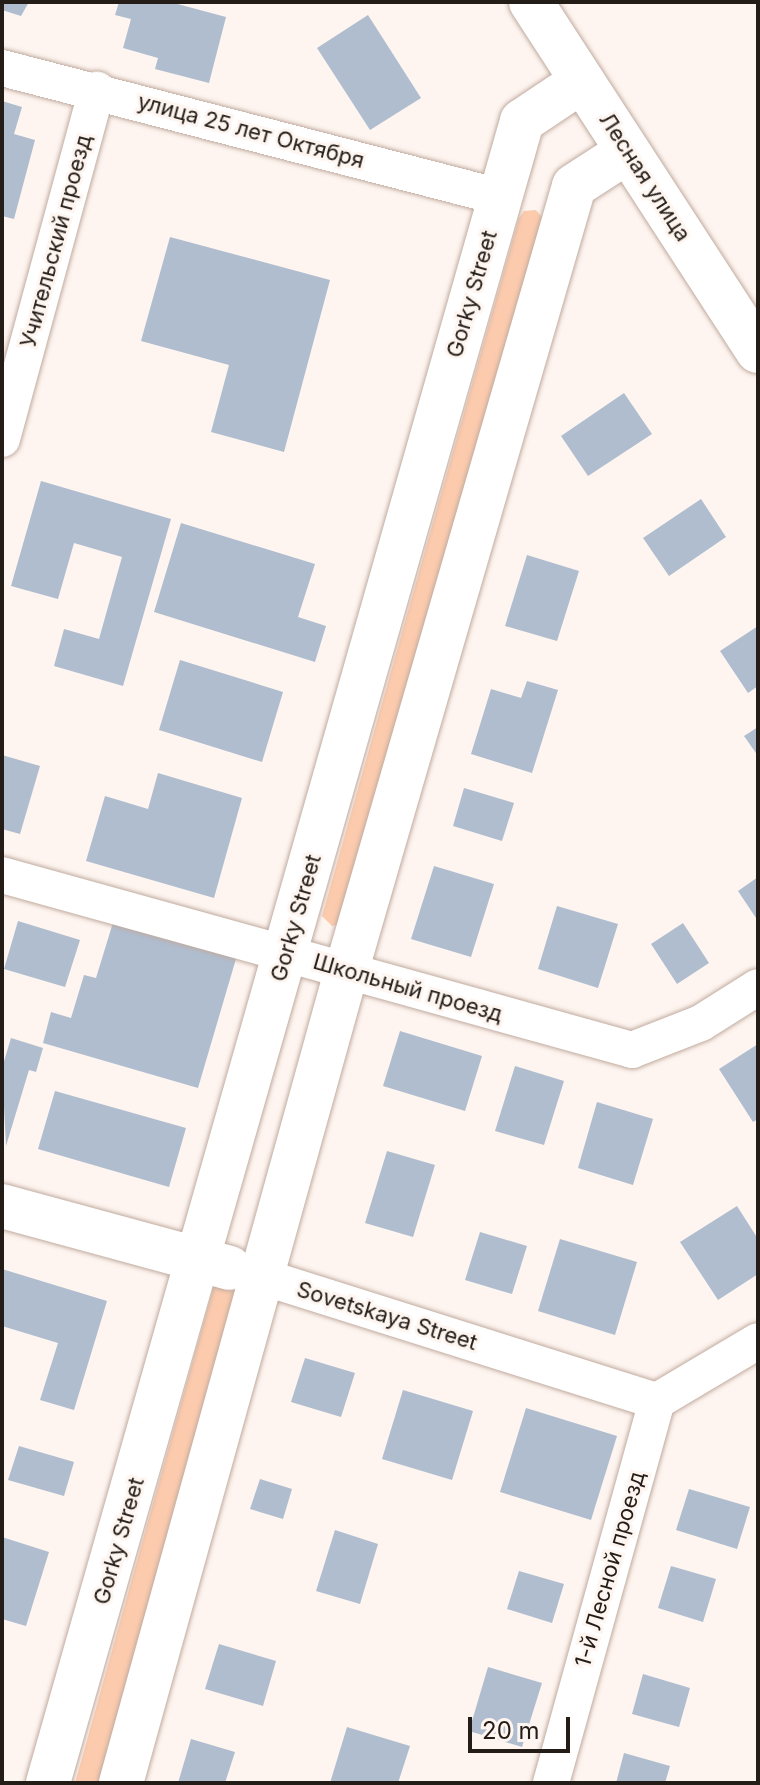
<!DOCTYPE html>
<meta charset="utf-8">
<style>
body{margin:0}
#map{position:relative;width:760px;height:1785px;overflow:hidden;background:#fef5f0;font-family:Inter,sans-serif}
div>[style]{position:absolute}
.green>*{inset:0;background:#fccbae}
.building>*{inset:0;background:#afbdcf}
.roads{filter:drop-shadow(0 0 2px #c0ab9f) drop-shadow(0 0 2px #c0ab9f)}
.minor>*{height:36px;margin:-18px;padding:0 18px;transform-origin:18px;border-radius:18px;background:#fff}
.secondary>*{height:44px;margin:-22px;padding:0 22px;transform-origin:22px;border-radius:22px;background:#fff}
.primary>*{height:44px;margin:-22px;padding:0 22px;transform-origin:22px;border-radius:22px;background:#fff}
span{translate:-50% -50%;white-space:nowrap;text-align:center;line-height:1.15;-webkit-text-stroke:6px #fef5f0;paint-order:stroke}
.street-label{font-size:22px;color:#231c17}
.frame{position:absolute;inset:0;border:4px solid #231c17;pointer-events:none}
.scale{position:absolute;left:468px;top:1717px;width:102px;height:36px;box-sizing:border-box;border:4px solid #231c17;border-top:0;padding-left:10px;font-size:24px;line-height:28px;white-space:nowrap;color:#231c17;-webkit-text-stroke:6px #fef5f0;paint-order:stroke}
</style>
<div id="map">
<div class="green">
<i style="clip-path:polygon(536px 210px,543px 218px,340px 924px,332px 926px,322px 916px,519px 218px,524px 211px)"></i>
<i style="clip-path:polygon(220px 1282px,239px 1288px,104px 1783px,75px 1783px,213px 1289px)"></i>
</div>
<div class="building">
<i style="clip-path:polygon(2px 2px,29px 2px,21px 16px,2px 10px)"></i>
<i style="clip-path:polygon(119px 2px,170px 2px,226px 17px,209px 83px,155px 69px,158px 58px,123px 48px,131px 19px,115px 15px)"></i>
<i style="clip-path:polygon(368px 15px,421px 98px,370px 130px,317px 48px)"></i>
<i style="clip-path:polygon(2px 101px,22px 107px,14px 134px,35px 140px,14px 219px,2px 216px)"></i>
<i style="clip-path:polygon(170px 237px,330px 280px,284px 452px,211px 432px,229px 365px,141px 341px)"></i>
<i style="clip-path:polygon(624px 393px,652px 434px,588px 476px,561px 436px)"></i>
<i style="clip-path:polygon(41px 481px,171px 519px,123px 686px,54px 666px,64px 629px,99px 639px,122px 557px,74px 543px,58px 599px,11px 586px)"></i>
<i style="clip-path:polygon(701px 499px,726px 537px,669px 576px,643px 538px)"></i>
<i style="clip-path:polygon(181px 523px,315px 564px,298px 617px,326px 626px,315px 662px,154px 612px)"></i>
<i style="clip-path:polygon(527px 555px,579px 571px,557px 641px,505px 626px)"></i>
<i style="clip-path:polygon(758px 626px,758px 686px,748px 693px,720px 651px)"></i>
<i style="clip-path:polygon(180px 660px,283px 692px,262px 762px,159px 730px)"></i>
<i style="clip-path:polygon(527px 681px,558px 690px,532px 773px,471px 754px,491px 689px,521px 698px)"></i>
<i style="clip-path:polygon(758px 727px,758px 756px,744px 736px)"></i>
<i style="clip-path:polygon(2px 755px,40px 766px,20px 834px,2px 829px)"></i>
<i style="clip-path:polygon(158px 773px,242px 798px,214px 898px,86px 861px,105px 796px,148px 809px)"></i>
<i style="clip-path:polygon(464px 788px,514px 803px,502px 841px,453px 826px)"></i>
<i style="clip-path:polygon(434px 866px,494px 884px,471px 957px,411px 939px)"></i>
<i style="clip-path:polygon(758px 877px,758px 921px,738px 891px)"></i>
<i style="clip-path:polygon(557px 906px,618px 924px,598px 988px,538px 969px)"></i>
<i style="clip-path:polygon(115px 916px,238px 952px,198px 1088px,43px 1043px,51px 1012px,71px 1018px,84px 975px,96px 978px)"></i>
<i style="clip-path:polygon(18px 921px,80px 940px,65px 987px,4px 969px)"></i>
<i style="clip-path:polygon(683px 923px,709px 963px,677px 984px,651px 944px)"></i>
<i style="clip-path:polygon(400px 1031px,482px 1056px,465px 1111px,383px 1086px)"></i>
<i style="clip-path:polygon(11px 1038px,43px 1048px,36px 1072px,29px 1070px,6px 1146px,2px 1068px)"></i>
<i style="clip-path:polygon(758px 1044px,758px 1119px,753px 1122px,719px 1069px)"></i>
<i style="clip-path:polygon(515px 1066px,564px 1081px,544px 1145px,495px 1131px)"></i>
<i style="clip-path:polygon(55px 1091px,186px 1128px,169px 1187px,38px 1149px)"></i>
<i style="clip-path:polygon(597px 1102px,653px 1119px,633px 1185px,578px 1168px)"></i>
<i style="clip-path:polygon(387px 1151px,435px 1165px,413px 1237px,365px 1223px)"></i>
<i style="clip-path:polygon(737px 1206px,758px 1239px,758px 1274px,718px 1300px,680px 1242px)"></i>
<i style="clip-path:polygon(480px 1232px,527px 1246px,512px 1294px,465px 1280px)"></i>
<i style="clip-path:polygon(560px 1239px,637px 1262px,615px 1335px,538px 1311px)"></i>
<i style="clip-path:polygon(2px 1269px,107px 1301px,74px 1410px,40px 1400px,58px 1343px,2px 1326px)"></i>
<i style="clip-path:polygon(305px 1358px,355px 1373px,341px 1417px,291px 1402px)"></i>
<i style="clip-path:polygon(403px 1390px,473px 1411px,452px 1480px,382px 1459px)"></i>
<i style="clip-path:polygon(526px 1408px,617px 1436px,591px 1520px,500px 1492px)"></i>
<i style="clip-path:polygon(19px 1446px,74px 1462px,64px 1496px,8px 1480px)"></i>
<i style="clip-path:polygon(260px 1479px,292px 1489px,283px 1519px,250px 1509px)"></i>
<i style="clip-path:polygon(689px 1489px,750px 1507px,737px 1549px,676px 1530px)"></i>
<i style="clip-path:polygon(335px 1530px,378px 1544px,360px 1604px,316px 1591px)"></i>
<i style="clip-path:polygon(2px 1537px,49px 1552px,26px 1626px,2px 1619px)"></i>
<i style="clip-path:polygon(671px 1566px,716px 1579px,703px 1622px,658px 1608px)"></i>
<i style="clip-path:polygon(519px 1571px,564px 1584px,552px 1623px,507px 1609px)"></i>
<i style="clip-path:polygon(219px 1644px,276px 1661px,263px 1706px,205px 1689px)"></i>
<i style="clip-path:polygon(488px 1667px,542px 1683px,522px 1747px,469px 1731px)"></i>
<i style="clip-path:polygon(643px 1674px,690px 1688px,679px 1727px,632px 1714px)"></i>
<i style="clip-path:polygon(347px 1727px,410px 1746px,398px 1783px,330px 1783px)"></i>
<i style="clip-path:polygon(191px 1739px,235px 1752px,225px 1783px,178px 1783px)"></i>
<i style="clip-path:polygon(624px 1753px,670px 1766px,665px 1783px,616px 1783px)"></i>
</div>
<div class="roads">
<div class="minor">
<i style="left:2px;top:68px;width:514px;rotate:14.52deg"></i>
<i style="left:2px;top:439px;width:362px;rotate:-74.8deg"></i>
<i style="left:2px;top:875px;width:654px;rotate:15.52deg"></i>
<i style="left:632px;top:1050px;width:74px;rotate:-21.4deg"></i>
<i style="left:701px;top:1023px;width:67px;rotate:-32.3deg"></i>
<i style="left:260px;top:1276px;width:416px;rotate:17.5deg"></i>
<i style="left:657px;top:1401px;width:117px;rotate:-30.7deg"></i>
<i style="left:551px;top:1783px;width:396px;rotate:-74.5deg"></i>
</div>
<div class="secondary">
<i style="left:2px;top:1206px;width:236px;rotate:15.2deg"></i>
<i style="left:48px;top:1783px;width:1728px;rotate:-74.08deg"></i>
<i style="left:522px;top:121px;width:72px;rotate:-33.7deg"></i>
<i style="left:121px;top:1783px;width:842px;rotate:-74.49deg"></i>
<i style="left:346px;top:972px;width:818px;rotate:-73.82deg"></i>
<i style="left:574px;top:186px;width:64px;rotate:-32.9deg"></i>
</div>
<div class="primary">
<i style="left:531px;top:2px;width:416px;rotate:57deg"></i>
</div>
</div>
<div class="street-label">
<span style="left:251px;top:131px;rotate:15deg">улица 25 лет Октября</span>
<span style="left:645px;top:177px;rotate:57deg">Лесная улица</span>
<span style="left:56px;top:241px;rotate:-75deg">Учительский проезд</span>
<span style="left:472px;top:294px;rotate:-74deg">Gorky Street</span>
<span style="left:296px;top:918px;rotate:-74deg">Gorky Street</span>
<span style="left:408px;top:988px;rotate:16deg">Школьный проезд</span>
<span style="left:387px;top:1316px;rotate:17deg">Sovetskaya Street</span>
<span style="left:119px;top:1541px;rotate:-74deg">Gorky Street</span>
<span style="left:610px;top:1569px;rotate:-74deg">1-й Лесной проезд</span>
</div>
<div class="frame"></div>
<div class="scale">20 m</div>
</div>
